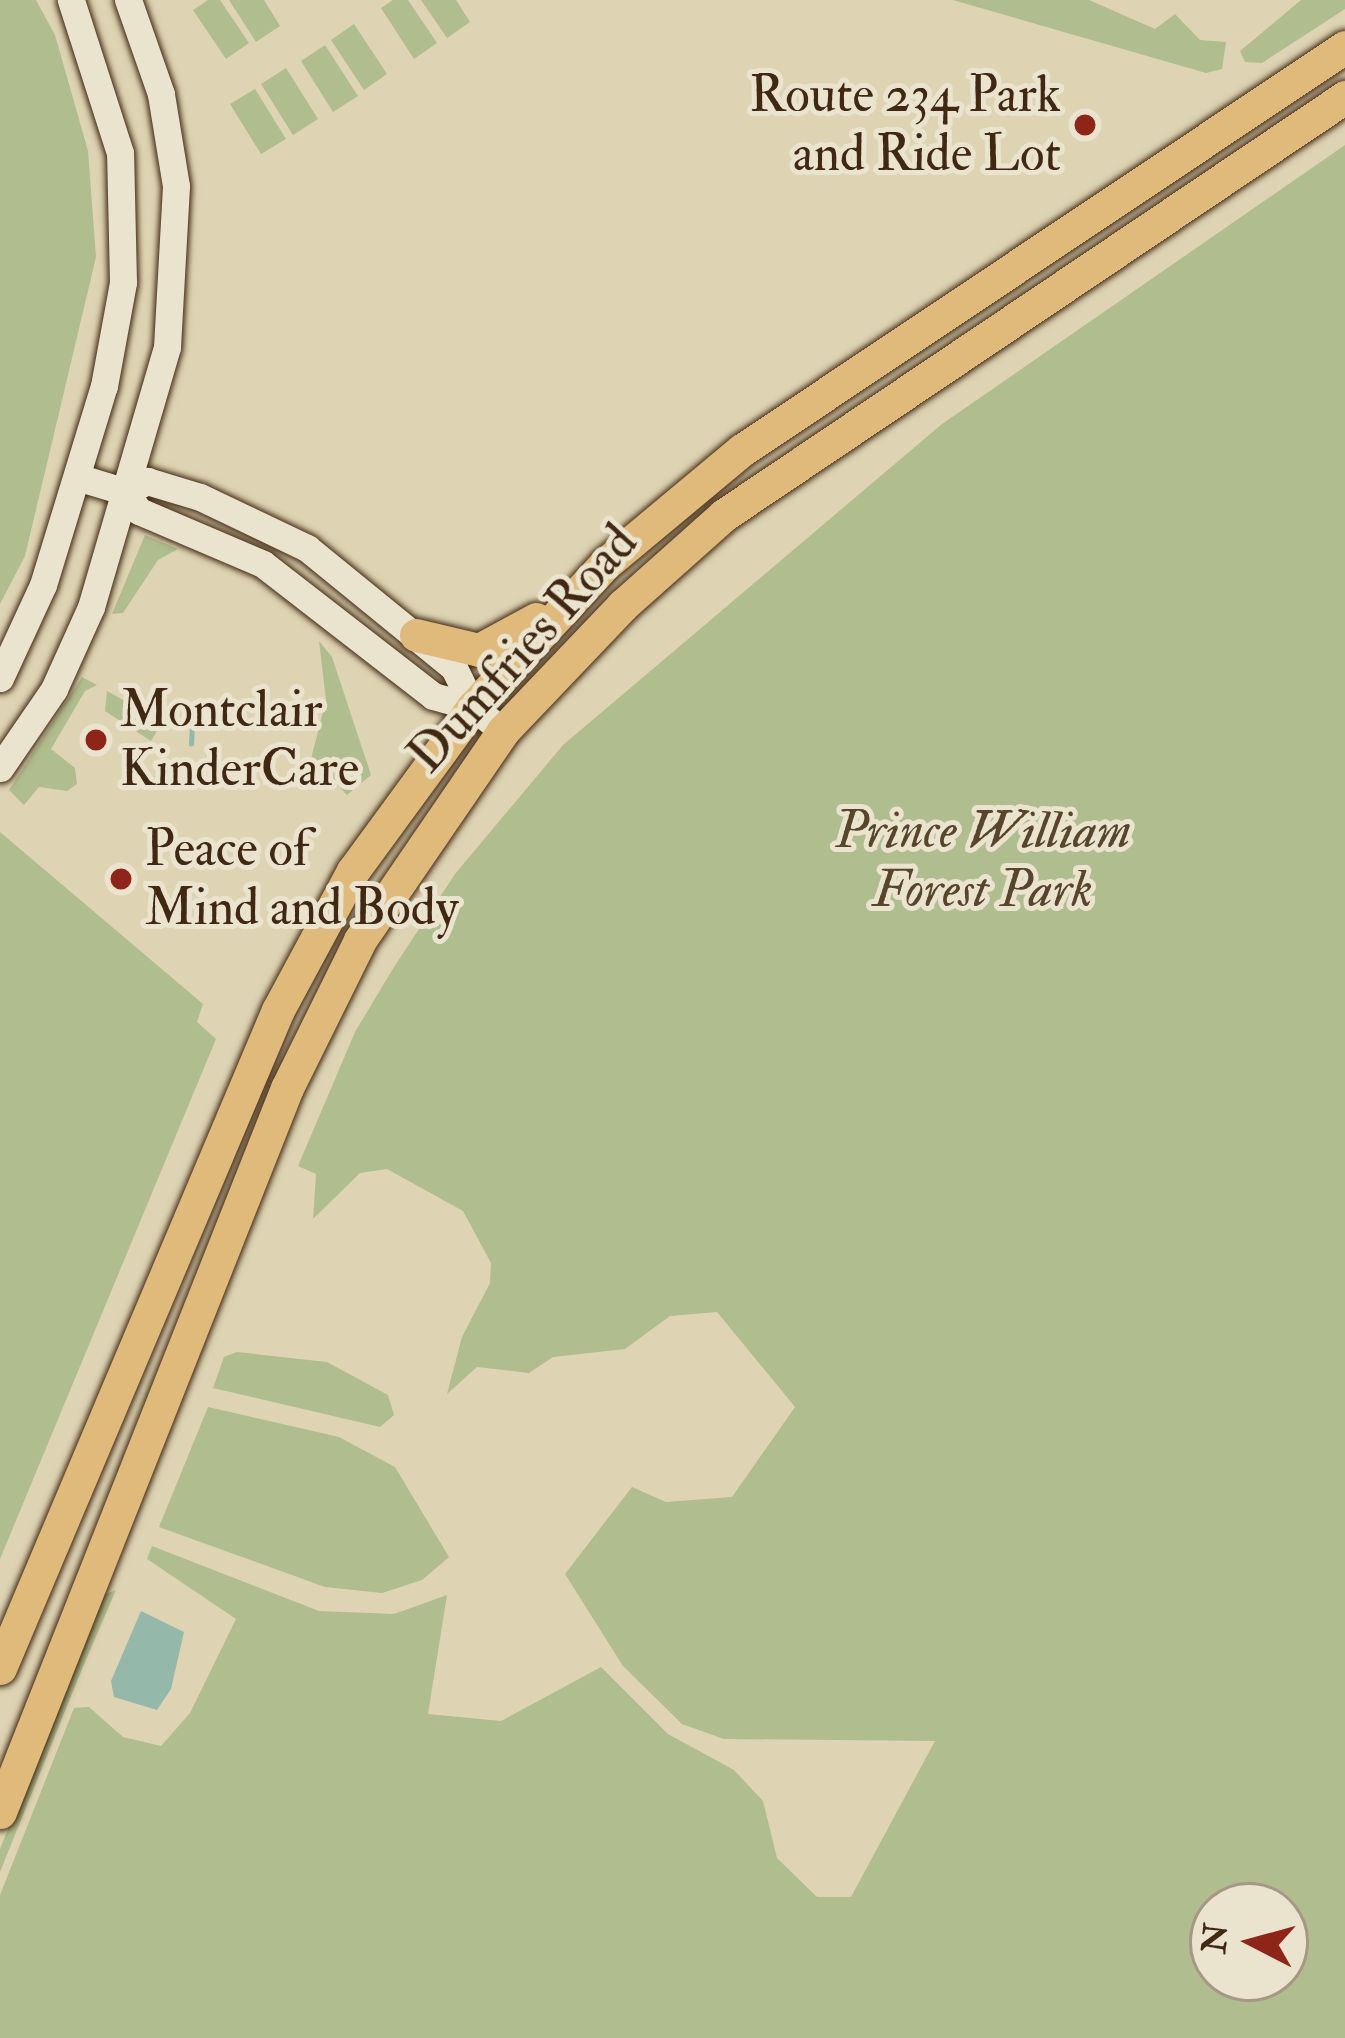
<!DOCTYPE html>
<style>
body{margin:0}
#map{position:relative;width:1345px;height:2038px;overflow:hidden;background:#ded4b3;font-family:"IM FELL Double Pica",serif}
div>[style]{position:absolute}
.green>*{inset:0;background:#b0bd8e}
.water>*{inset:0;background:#94b8a9}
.stream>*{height:4.5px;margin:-2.25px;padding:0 2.25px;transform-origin:2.25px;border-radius:2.25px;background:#94b8a9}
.roads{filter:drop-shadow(0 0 3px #412813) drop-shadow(0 0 3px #412813)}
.secondary>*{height:27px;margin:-13.5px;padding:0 13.5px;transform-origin:13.5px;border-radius:13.5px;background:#eae3ce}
.highway>*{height:33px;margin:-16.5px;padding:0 16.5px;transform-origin:16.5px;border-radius:16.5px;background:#dfba7a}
.dots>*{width:33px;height:33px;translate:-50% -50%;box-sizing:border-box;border:6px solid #eae3ce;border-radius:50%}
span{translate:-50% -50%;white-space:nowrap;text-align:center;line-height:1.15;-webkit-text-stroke:10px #eae3ce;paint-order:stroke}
.poi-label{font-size:51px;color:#412813}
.right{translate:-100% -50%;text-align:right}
.left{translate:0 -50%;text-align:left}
.street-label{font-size:51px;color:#412813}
.park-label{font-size:51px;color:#57462c;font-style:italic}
.north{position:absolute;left:1189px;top:1882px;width:120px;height:120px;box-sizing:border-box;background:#eae3ce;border:3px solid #a69883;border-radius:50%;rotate:276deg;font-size:33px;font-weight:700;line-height:48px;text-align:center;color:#412813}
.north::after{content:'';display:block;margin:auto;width:42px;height:54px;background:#8f2418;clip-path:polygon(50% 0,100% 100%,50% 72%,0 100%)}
</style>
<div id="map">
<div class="green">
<i style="clip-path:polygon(0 0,36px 0,55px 35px,88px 151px,96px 257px,25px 556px,0 604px)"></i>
<i style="clip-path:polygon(208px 0,220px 0,249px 43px,226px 59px,193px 10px)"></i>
<i style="clip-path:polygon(229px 0,264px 0,280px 26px,256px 42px)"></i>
<i style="clip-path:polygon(393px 0,408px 0,437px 43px,414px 59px,381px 8px)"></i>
<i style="clip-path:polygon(421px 0,456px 0,470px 22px,447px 38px)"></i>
<i style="clip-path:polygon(953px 0,1089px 0,1155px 29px,1175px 14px,1200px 40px,1226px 42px,1222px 69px,1206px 73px)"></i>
<i style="clip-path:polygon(1301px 0,1345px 0,1345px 9px,1262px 63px,1245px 62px,1240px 51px)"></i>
<i style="clip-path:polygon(354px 24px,387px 74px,364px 90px,331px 40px)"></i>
<i style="clip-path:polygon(325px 45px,358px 96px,333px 112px,301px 61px)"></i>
<i style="clip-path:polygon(286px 68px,318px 119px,293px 135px,261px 84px)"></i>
<i style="clip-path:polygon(255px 89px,286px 139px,261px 154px,230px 104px)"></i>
<i style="clip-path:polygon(evenodd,1345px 145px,1345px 2038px,0 2038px,0 1895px,74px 1708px,89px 1707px,123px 1737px,161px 1746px,190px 1713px,236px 1619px,147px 1559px,152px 1546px,319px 1611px,394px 1614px,447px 1595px,428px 1714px,501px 1721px,601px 1667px,668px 1734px,734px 1770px,763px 1801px,777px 1858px,817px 1897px,851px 1897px,935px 1741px,724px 1739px,682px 1724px,623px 1666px,565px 1574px,632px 1487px,666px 1502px,732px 1497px,795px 1407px,717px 1312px,670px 1316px,625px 1349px,553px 1357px,529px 1373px,477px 1367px,447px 1394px,462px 1337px,490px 1283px,491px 1263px,463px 1211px,387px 1169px,360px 1173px,313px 1219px,316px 1174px,298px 1166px,355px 1032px,394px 967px,455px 874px,563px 745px,942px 424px,1345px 145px,1213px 1906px,1285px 1906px,1285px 1978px,1213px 1978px,1213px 1906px)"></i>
<i style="clip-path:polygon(145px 535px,178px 549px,158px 560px,123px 613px,112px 614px)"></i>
<i style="clip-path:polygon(319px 641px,332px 657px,371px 775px,347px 795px,311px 759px,326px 700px)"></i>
<i style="clip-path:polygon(82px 677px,97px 685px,85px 691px,51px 749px,75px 768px,77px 784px,67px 791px,39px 787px,24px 805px,9px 790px)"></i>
<i style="clip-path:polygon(107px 691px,162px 722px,151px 741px,105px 711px)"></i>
<i style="clip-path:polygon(0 832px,203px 1004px,197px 1022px,216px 1039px,0 1559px)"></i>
<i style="clip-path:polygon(237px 1352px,327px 1362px,388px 1395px,394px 1415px,380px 1427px,213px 1388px,224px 1357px)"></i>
<i style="clip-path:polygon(208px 1407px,339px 1437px,395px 1467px,449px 1557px,422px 1580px,382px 1593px,325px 1587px,159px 1527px)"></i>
<i style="clip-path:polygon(116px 1590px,82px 1669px,0 1872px,0 1849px,103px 1595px)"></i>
</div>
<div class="water">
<i style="clip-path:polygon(141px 1611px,184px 1632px,171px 1689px,157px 1710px,114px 1697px,111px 1681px)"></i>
</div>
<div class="stream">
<i style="left:191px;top:744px;width:37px;rotate:-87deg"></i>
</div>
<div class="roads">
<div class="secondary">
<i style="left:77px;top:477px;width:51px;rotate:17deg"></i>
<i style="left:126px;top:492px;width:23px;rotate:56deg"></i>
<i style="left:139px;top:511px;width:135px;rotate:23.1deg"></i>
<i style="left:263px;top:564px;width:215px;rotate:37.8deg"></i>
<i style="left:433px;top:696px;width:41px;rotate:15.4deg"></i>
<i style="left:473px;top:707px;width:38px;rotate:39deg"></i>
<i style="left:126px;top:492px;width:24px;rotate:-28deg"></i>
<i style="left:147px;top:481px;width:55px;rotate:16.8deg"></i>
<i style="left:200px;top:497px;width:119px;rotate:25.5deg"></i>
<i style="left:307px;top:548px;width:190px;rotate:39.2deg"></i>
<i style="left:454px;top:668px;width:43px;rotate:64deg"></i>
<i style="left:0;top:678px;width:102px;rotate:-65.2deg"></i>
<i style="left:43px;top:585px;width:208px;rotate:-73deg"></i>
<i style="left:104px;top:386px;width:106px;rotate:-79.6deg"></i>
<i style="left:123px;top:282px;width:129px;rotate:-91.3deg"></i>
<i style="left:120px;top:153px;width:161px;rotate:-107.8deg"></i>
<i style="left:0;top:768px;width:96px;rotate:-55.6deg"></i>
<i style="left:54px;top:689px;width:90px;rotate:-65.7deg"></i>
<i style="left:91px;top:607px;width:271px;rotate:-73.7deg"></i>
<i style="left:167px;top:347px;width:161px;rotate:-86.8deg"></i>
<i style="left:176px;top:186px;width:93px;rotate:-99.3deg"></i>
<i style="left:161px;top:94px;width:100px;rotate:-109.3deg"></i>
</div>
<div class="highway">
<i style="left:416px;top:635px;width:65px;rotate:13.4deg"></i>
<i style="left:479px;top:650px;width:65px;rotate:-28.5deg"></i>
<i style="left:0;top:1668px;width:714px;rotate:-67.1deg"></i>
<i style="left:278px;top:1010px;width:158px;rotate:-61.7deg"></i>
<i style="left:353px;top:871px;width:203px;rotate:-53.8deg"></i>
<i style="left:473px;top:707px;width:195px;rotate:-47.3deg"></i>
<i style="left:605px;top:564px;width:178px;rotate:-39.8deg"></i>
<i style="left:742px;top:450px;width:725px;rotate:-33.76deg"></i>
<i style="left:0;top:1812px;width:779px;rotate:-68.38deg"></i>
<i style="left:287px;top:1088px;width:165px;rotate:-63.7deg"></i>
<i style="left:360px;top:940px;width:253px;rotate:-55.6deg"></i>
<i style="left:503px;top:731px;width:174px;rotate:-46.4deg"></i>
<i style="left:623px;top:605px;width:135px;rotate:-41.7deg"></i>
<i style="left:724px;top:515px;width:749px;rotate:-33.94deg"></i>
</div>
</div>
<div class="dots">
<i style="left:1085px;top:125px;background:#8f2418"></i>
<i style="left:96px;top:740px;background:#8f2418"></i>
<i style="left:121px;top:879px;background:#8f2418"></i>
</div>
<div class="poi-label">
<span class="right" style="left:1061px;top:125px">Route 234 Park<br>and Ride Lot</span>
<span class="left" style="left:120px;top:740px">Montclair<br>KinderCare</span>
<span class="left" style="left:145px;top:879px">Peace of<br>Mind and Body</span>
</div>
<div class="street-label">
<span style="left:523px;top:649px;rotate:-48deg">Dumfries Road</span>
</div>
<div class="park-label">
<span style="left:983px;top:861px">Prince William<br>Forest Park</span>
</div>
<div class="north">N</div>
</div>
